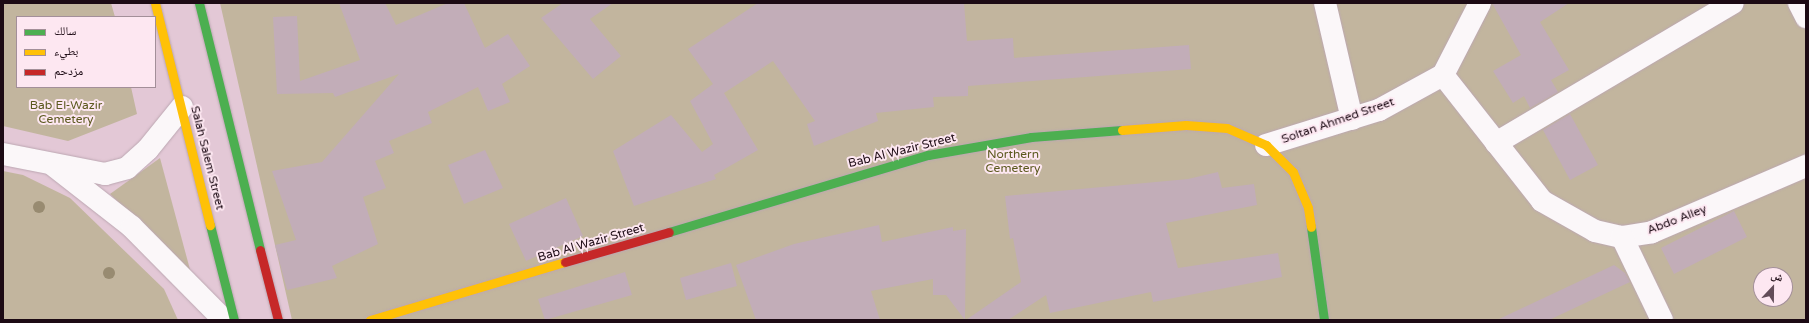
<!DOCTYPE html>
<meta charset="utf-8">
<style>
body{margin:0}
#map{position:relative;width:1809px;height:323px;overflow:hidden;background:#e3c8d6;font-family:"Varela Round","Noto Naskh Arabic",sans-serif}
div>[style]{position:absolute}
.green>*{inset:0;background:#c2b59e}
.building>*{inset:0;background:#c2adb8}
.roads{filter:drop-shadow(0 0 1px #bca7b2) drop-shadow(0 0 1px #bca7b2)}
.street>*{height:22px;margin:-11px;padding:0 11px;transform-origin:11px;border-radius:11px;background:#fbf7f9}
.fast>*{height:9px;margin:-4.5px;padding:0 4.5px;transform-origin:4.5px;border-radius:4.5px;background:#4caf50}
.slow>*{height:9px;margin:-4.5px;padding:0 4.5px;transform-origin:4.5px;border-radius:4.5px;background:#ffc107}
.jam>*{height:9px;margin:-4.5px;padding:0 4.5px;transform-origin:4.5px;border-radius:4.5px;background:#c62828}
.trees>*{width:12px;height:12px;margin:-6px;border-radius:50%;background:#988b71}
span{translate:-50% -50%;white-space:nowrap;text-align:center;line-height:1.15;-webkit-text-stroke:4px #fde7f1;paint-order:stroke}
.park-label{font-size:12px;color:#5b591e}
.street-label{font-size:12px;color:#1c0a14}
.frame{position:absolute;inset:0;border:4px solid #1c0a14;pointer-events:none}
.legend{position:absolute;left:16px;top:16px;width:140px;height:72px;box-sizing:border-box;background:#fde7f1;border:1px solid #a38f99;margin:0;padding:5px 7px;list-style:none;font-size:12px;color:#1c0a14}
.legend li{display:flex;align-items:center;gap:8px;height:20px}
.legend b{width:20px;border:1px solid #a38f99}
.north{position:absolute;left:1753px;top:267px;width:40px;height:40px;box-sizing:border-box;background:#fde7f1;border:1px solid #a38f99;border-radius:50%;rotate:22deg;font-size:11px;font-weight:700;line-height:16px;text-align:center;color:#1c0a14}
.north::after{content:'';display:block;margin:auto;width:14px;height:18px;background:#624c58;clip-path:polygon(50% 0,100% 100%,50% 72%,0 100%)}
</style>
<div id="map">
<div class="green">
<i style="clip-path:polygon(3px 3px,111px 3px,115px 17px,17px 17px,17px 87px,131px 87px,137px 114px,68px 141px,3px 126px)"></i>
<i style="clip-path:polygon(evenodd,220px 3px,1806px 3px,1806px 320px,292px 320px,220px 3px,1761px 275px,1785px 275px,1785px 299px,1761px 299px,1761px 275px)"></i>
<i style="clip-path:polygon(160px 158px,192px 277px,110px 194px)"></i>
<i style="clip-path:polygon(3px 171px,23px 175px,70px 198px,164px 289px,178px 320px,3px 320px)"></i>
</div>
<div class="building">
<i style="clip-path:polygon(339px 3px,385px 3px,396px 25px,448px 3px,464px 3px,485px 48px,508px 34px,530px 66px,502px 84px,510px 102px,488px 111px,478px 87px,428px 112px,432px 123px,389px 141px,394px 153px,375px 161px,386px 188px,363px 197px,378px 244px,332px 266px,337px 278px,287px 290px,275px 245px,296px 240px,272px 171px,322px 162px,399px 74px,335px 97px,333px 93px,277px 94px,273px 17px,297px 16px,300px 81px,360px 60px)"></i>
<i style="clip-path:polygon(563px 3px,613px 3px,590px 19px,621px 56px,593px 79px,541px 18px)"></i>
<i style="clip-path:polygon(758px 3px,964px 3px,967px 41px,1013px 38px,1014px 58px,1189px 45px,1191px 69px,968px 86px,968px 96px,933px 97px,934px 107px,876px 113px,878px 121px,814px 146px,807px 124px,815px 121px,773px 61px,724px 93px,758px 150px,714px 175px,716px 179px,634px 206px,613px 151px,671px 115px,702px 152px,713px 144px,690px 101px,713px 84px,688px 49px)"></i>
<i style="clip-path:polygon(1492px 3px,1569px 3px,1540px 22px,1569px 70px,1551px 80px,1558px 92px,1530px 108px,1524px 96px,1513px 103px,1493px 71px,1521px 55px)"></i>
<i style="clip-path:polygon(1570px 114px,1598px 165px,1570px 180px,1543px 130px)"></i>
<i style="clip-path:polygon(485px 150px,503px 188px,464px 204px,448px 165px)"></i>
<i style="clip-path:polygon(1218px 172px,1222px 188px,1254px 184px,1257px 205px,1166px 223px,1178px 268px,1278px 253px,1282px 277px,1153px 302px,1151px 292px,1050px 313px,1046px 295px,1008px 320px,966px 320px,1021px 282px,1013px 238px,1010px 239px,1005px 196px,1188px 179px)"></i>
<i style="clip-path:polygon(566px 198px,583px 236px,526px 261px,509px 224px)"></i>
<i style="clip-path:polygon(1734px 211px,1747px 237px,1674px 274px,1661px 248px)"></i>
<i style="clip-path:polygon(879px 225px,882px 242px,953px 227px,953px 231px,966px 229px,965px 320px,946px 295px,933px 295px,933px 279px,871px 291px,880px 320px,756px 320px,736px 265px,794px 244px)"></i>
<i style="clip-path:polygon(731px 263px,737px 286px,686px 300px,680px 278px)"></i>
<i style="clip-path:polygon(1614px 265px,1625px 273px,1630px 282px,1549px 320px,1497px 320px)"></i>
<i style="clip-path:polygon(625px 272px,632px 295px,545px 320px,538px 299px)"></i>
</div>
<div class="roads">
<div class="street">
<i style="left:1325px;top:3px;width:119px;rotate:76.9deg"></i>
<i style="left:1799px;top:3px;width:16px;rotate:63deg"></i>
<i style="left:1443px;top:75px;width:160px;rotate:51.8deg"></i>
<i style="left:1542px;top:201px;width:61px;rotate:29.5deg"></i>
<i style="left:1595px;top:231px;width:28px;rotate:13deg"></i>
<i style="left:1622px;top:237px;width:30px;rotate:-9deg"></i>
<i style="left:1652px;top:232px;width:168px;rotate:-23.2deg"></i>
<i style="left:1496px;top:143px;width:275px;rotate:-30.6deg"></i>
<i style="left:1266px;top:145px;width:118px;rotate:-17.2deg"></i>
<i style="left:1379px;top:110px;width:73px;rotate:-28.7deg"></i>
<i style="left:1443px;top:75px;width:81px;rotate:-62.8deg"></i>
<i style="left:3px;top:154px;width:104px;rotate:11.1deg"></i>
<i style="left:105px;top:174px;width:23px;rotate:-15deg"></i>
<i style="left:127px;top:168px;width:28px;rotate:-42deg"></i>
<i style="left:148px;top:149px;width:54px;rotate:-51deg"></i>
<i style="left:53px;top:165px;width:100px;rotate:38.1deg"></i>
<i style="left:132px;top:227px;width:131px;rotate:45.3deg"></i>
<i style="left:1622px;top:237px;width:92px;rotate:64.3deg"></i>
</div>
<div class="fast">
<i style="left:199px;top:3px;width:254px;rotate:76.1deg"></i>
<i style="left:210px;top:225px;width:98px;rotate:75.8deg"></i>
<i style="left:1311px;top:227px;width:94px;rotate:82deg"></i>
<i style="left:669px;top:232px;width:270px;rotate:-16.6deg"></i>
<i style="left:928px;top:155px;width:105px;rotate:-9.9deg"></i>
<i style="left:1031px;top:137px;width:91px;rotate:-4.4deg"></i>
</div>
<div class="slow">
<i style="left:155px;top:3px;width:229px;rotate:76.1deg"></i>
<i style="left:1122px;top:130px;width:64px;rotate:-4.5deg"></i>
<i style="left:1186px;top:125px;width:41px;rotate:4.2deg"></i>
<i style="left:1227px;top:128px;width:43px;rotate:23.6deg"></i>
<i style="left:1266px;top:145px;width:38px;rotate:45deg"></i>
<i style="left:1293px;top:172px;width:39px;rotate:67deg"></i>
<i style="left:1308px;top:208px;width:19px;rotate:81deg"></i>
<i style="left:370px;top:320px;width:203px;rotate:-16.6deg"></i>
</div>
<div class="jam">
<i style="left:260px;top:250px;width:72px;rotate:75.6deg"></i>
<i style="left:565px;top:262px;width:108px;rotate:-16.1deg"></i>
</div>
</div>
<div class="trees">
<i style="left:39px;top:207px"></i>
<i style="left:109px;top:273px"></i>
</div>
<div class="park-label">
<span style="left:66px;top:113px">Bab El-Wazir<br>Cemetery</span>
<span style="left:1013px;top:162px">Northern<br>Cemetery</span>
</div>
<div class="street-label">
<span style="left:1338px;top:121px;rotate:-19deg">Soltan Ahmed Street</span>
<span style="left:902px;top:151px;rotate:-14deg">Bab Al Wazir Street</span>
<span style="left:207px;top:158px;rotate:76deg">Salah Salem Street</span>
<span style="left:1677px;top:220px;rotate:-21deg">Abdo Alley</span>
<span style="left:591px;top:243px;rotate:-16deg">Bab Al Wazir Street</span>
</div>
<div class="frame"></div>
<ul class="legend">
<li><b style="height:5px;background:#4caf50"></b>سالك</li>
<li><b style="height:5px;background:#ffc107"></b>بطيء</li>
<li><b style="height:5px;background:#c62828"></b>مزدحم</li>
</ul>
<div class="north">ش</div>
</div>
